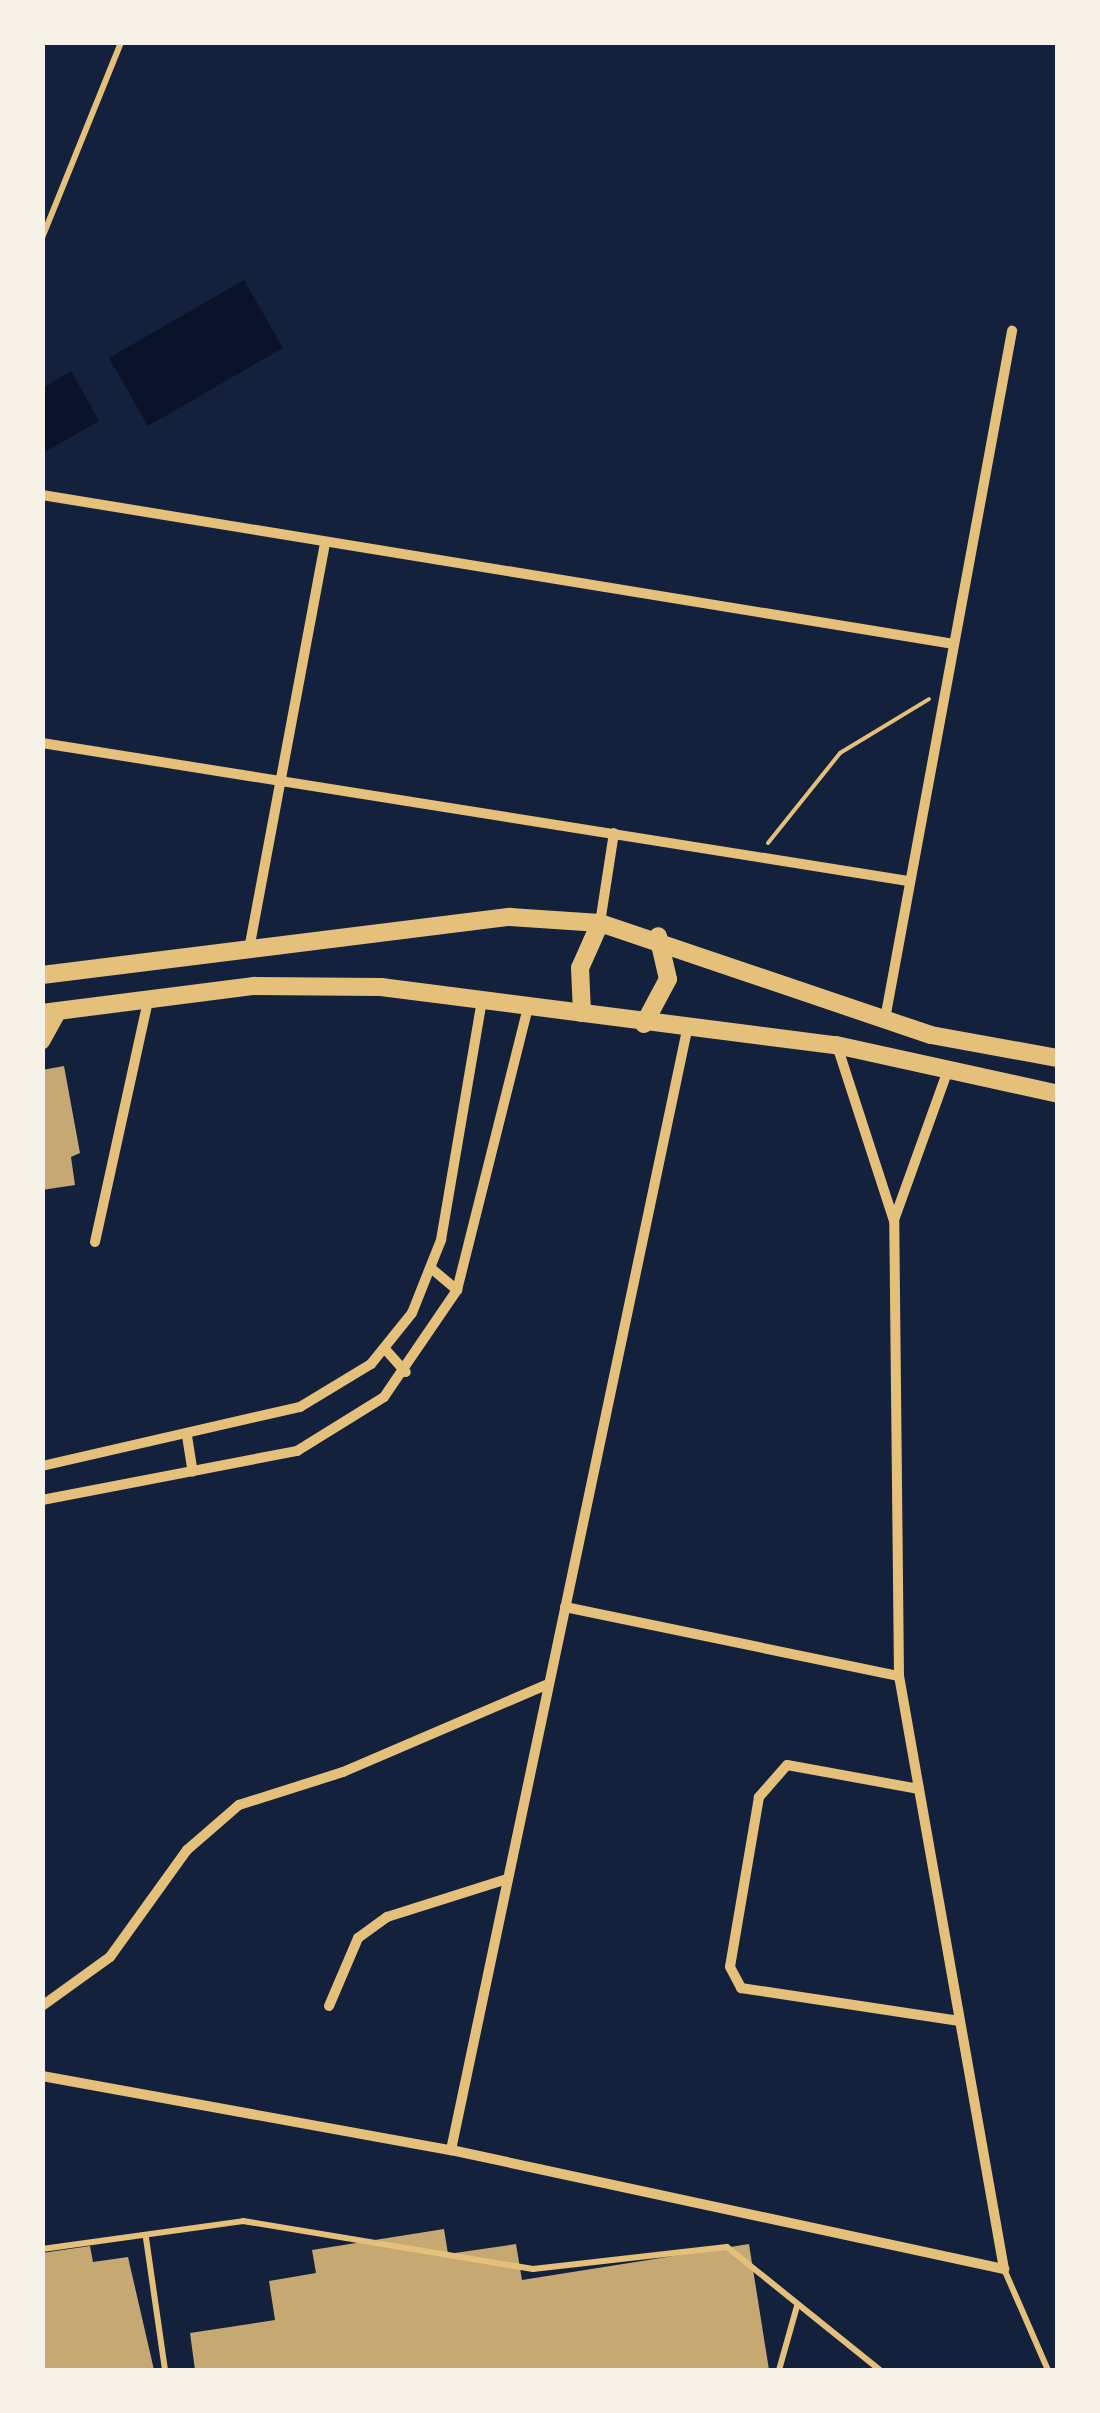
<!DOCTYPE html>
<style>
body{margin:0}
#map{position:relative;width:1100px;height:2413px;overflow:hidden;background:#14213d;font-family:"Sofia Sans Condensed",sans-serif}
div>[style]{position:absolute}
.water>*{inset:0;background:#0b132b}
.building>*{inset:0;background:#c6a872}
.path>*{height:4px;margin:-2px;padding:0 2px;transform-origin:2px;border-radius:2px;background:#e5c07b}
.service>*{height:6px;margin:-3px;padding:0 3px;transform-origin:3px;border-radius:3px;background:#e5c07b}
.minor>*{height:10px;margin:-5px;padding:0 5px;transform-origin:5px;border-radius:5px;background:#e5c07b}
.tertiary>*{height:15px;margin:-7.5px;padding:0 7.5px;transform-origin:7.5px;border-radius:7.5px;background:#e5c07b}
.primary>*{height:18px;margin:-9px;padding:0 9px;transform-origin:9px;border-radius:9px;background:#e5c07b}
span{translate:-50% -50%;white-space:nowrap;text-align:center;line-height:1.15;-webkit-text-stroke:9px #f6f1e7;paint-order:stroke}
.frame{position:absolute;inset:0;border:45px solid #f6f1e7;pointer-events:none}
</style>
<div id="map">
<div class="water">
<i style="clip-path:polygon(244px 280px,283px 348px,148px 426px,109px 358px)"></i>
<i style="clip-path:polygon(71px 371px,99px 421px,43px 453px,43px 388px)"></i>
</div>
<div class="building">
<i style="clip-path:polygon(64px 1066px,80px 1153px,71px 1157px,75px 1185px,42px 1190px,42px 1070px)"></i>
<i style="clip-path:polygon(444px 2229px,448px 2254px,516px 2244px,522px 2280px,749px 2244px,769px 2370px,195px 2370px,190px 2333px,275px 2320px,269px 2281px,316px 2273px,312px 2250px)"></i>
<i style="clip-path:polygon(90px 2246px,93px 2262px,128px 2257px,154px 2370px,42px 2370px,42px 2253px)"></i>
</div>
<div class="path">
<i style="left:768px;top:843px;width:115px;rotate:-51.3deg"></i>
<i style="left:840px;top:753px;width:104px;rotate:-31.2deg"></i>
</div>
<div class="service">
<i style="left:42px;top:238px;width:211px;rotate:-68deg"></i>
<i style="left:146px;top:2238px;width:133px;rotate:81.8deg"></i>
<i style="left:42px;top:2249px;width:203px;rotate:-7.9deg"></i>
<i style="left:243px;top:2221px;width:294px;rotate:9.4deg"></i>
<i style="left:533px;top:2269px;width:195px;rotate:-6.5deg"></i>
<i style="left:727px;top:2247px;width:196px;rotate:38.8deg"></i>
<i style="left:1004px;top:2269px;width:110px;rotate:66.5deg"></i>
<i style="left:779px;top:2370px;width:66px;rotate:-74.3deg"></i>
</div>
<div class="minor">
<i style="left:42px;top:495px;width:924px;rotate:9.28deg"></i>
<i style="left:42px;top:743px;width:877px;rotate:9.05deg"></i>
<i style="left:600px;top:923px;width:91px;rotate:-81.2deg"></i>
<i style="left:250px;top:944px;width:409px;rotate:-79.4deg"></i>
<i style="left:885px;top:1019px;width:700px;rotate:-79.54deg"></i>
<i style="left:894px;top:1220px;width:159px;rotate:-70.2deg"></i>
<i style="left:95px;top:1242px;width:248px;rotate:-77.6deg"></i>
<i style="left:432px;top:1269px;width:33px;rotate:40deg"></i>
<i style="left:385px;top:1349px;width:31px;rotate:48deg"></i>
<i style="left:187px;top:1436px;width:36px;rotate:81deg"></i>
<i style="left:42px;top:1466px;width:265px;rotate:-12.9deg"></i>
<i style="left:300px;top:1407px;width:83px;rotate:-31.2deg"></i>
<i style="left:371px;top:1364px;width:65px;rotate:-51.2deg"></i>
<i style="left:412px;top:1313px;width:79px;rotate:-68.3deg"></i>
<i style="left:441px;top:1240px;width:242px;rotate:-80.3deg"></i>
<i style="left:42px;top:1500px;width:260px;rotate:-10.9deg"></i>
<i style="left:297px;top:1451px;width:102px;rotate:-31.8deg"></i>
<i style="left:384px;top:1397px;width:130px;rotate:-55.7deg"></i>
<i style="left:457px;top:1290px;width:292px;rotate:-75.9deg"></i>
<i style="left:565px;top:1607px;width:341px;rotate:11.7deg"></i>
<i style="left:919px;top:1789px;width:134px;rotate:-169.7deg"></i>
<i style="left:787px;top:1765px;width:43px;rotate:131.2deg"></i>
<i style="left:759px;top:1797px;width:172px;rotate:99.7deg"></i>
<i style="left:730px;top:1967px;width:24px;rotate:62deg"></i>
<i style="left:741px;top:1988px;width:221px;rotate:8.6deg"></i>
<i style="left:42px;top:2006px;width:84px;rotate:-35.8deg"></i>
<i style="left:110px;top:1957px;width:132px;rotate:-54.3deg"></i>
<i style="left:187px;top:1850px;width:69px;rotate:-40.9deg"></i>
<i style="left:239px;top:1805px;width:109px;rotate:-17.6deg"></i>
<i style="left:343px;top:1772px;width:221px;rotate:-23.2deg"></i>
<i style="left:329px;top:2006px;width:74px;rotate:-66.9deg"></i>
<i style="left:358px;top:1938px;width:36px;rotate:-36deg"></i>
<i style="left:387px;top:1917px;width:126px;rotate:-17.6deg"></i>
<i style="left:42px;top:2076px;width:416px;rotate:10.3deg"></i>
<i style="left:451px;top:2150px;width:566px;rotate:12.14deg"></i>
<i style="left:1004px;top:2269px;width:602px;rotate:-100.04deg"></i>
<i style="left:899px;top:1676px;width:455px;rotate:-90.6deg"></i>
<i style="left:894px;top:1221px;width:184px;rotate:-108deg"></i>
<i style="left:451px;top:2150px;width:1145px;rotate:-78.1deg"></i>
</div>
<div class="tertiary">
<i style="left:42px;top:1041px;width:33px;rotate:-61deg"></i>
</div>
<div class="primary">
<i style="left:42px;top:975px;width:472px;rotate:-7.1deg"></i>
<i style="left:510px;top:917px;width:90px;rotate:3.8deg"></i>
<i style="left:600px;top:923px;width:349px;rotate:18.7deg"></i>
<i style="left:931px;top:1035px;width:129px;rotate:10.3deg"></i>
<i style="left:42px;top:1013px;width:214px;rotate:-7.3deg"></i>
<i style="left:254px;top:986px;width:127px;rotate:0.5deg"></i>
<i style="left:381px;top:987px;width:459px;rotate:7.3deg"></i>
<i style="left:836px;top:1045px;width:227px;rotate:12.4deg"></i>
<i style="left:582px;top:1013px;width:45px;rotate:-92.5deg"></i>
<i style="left:580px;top:968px;width:49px;rotate:-66deg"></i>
<i style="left:644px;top:1024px;width:51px;rotate:-61.9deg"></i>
<i style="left:668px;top:979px;width:44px;rotate:-103.1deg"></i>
</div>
<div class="frame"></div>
</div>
